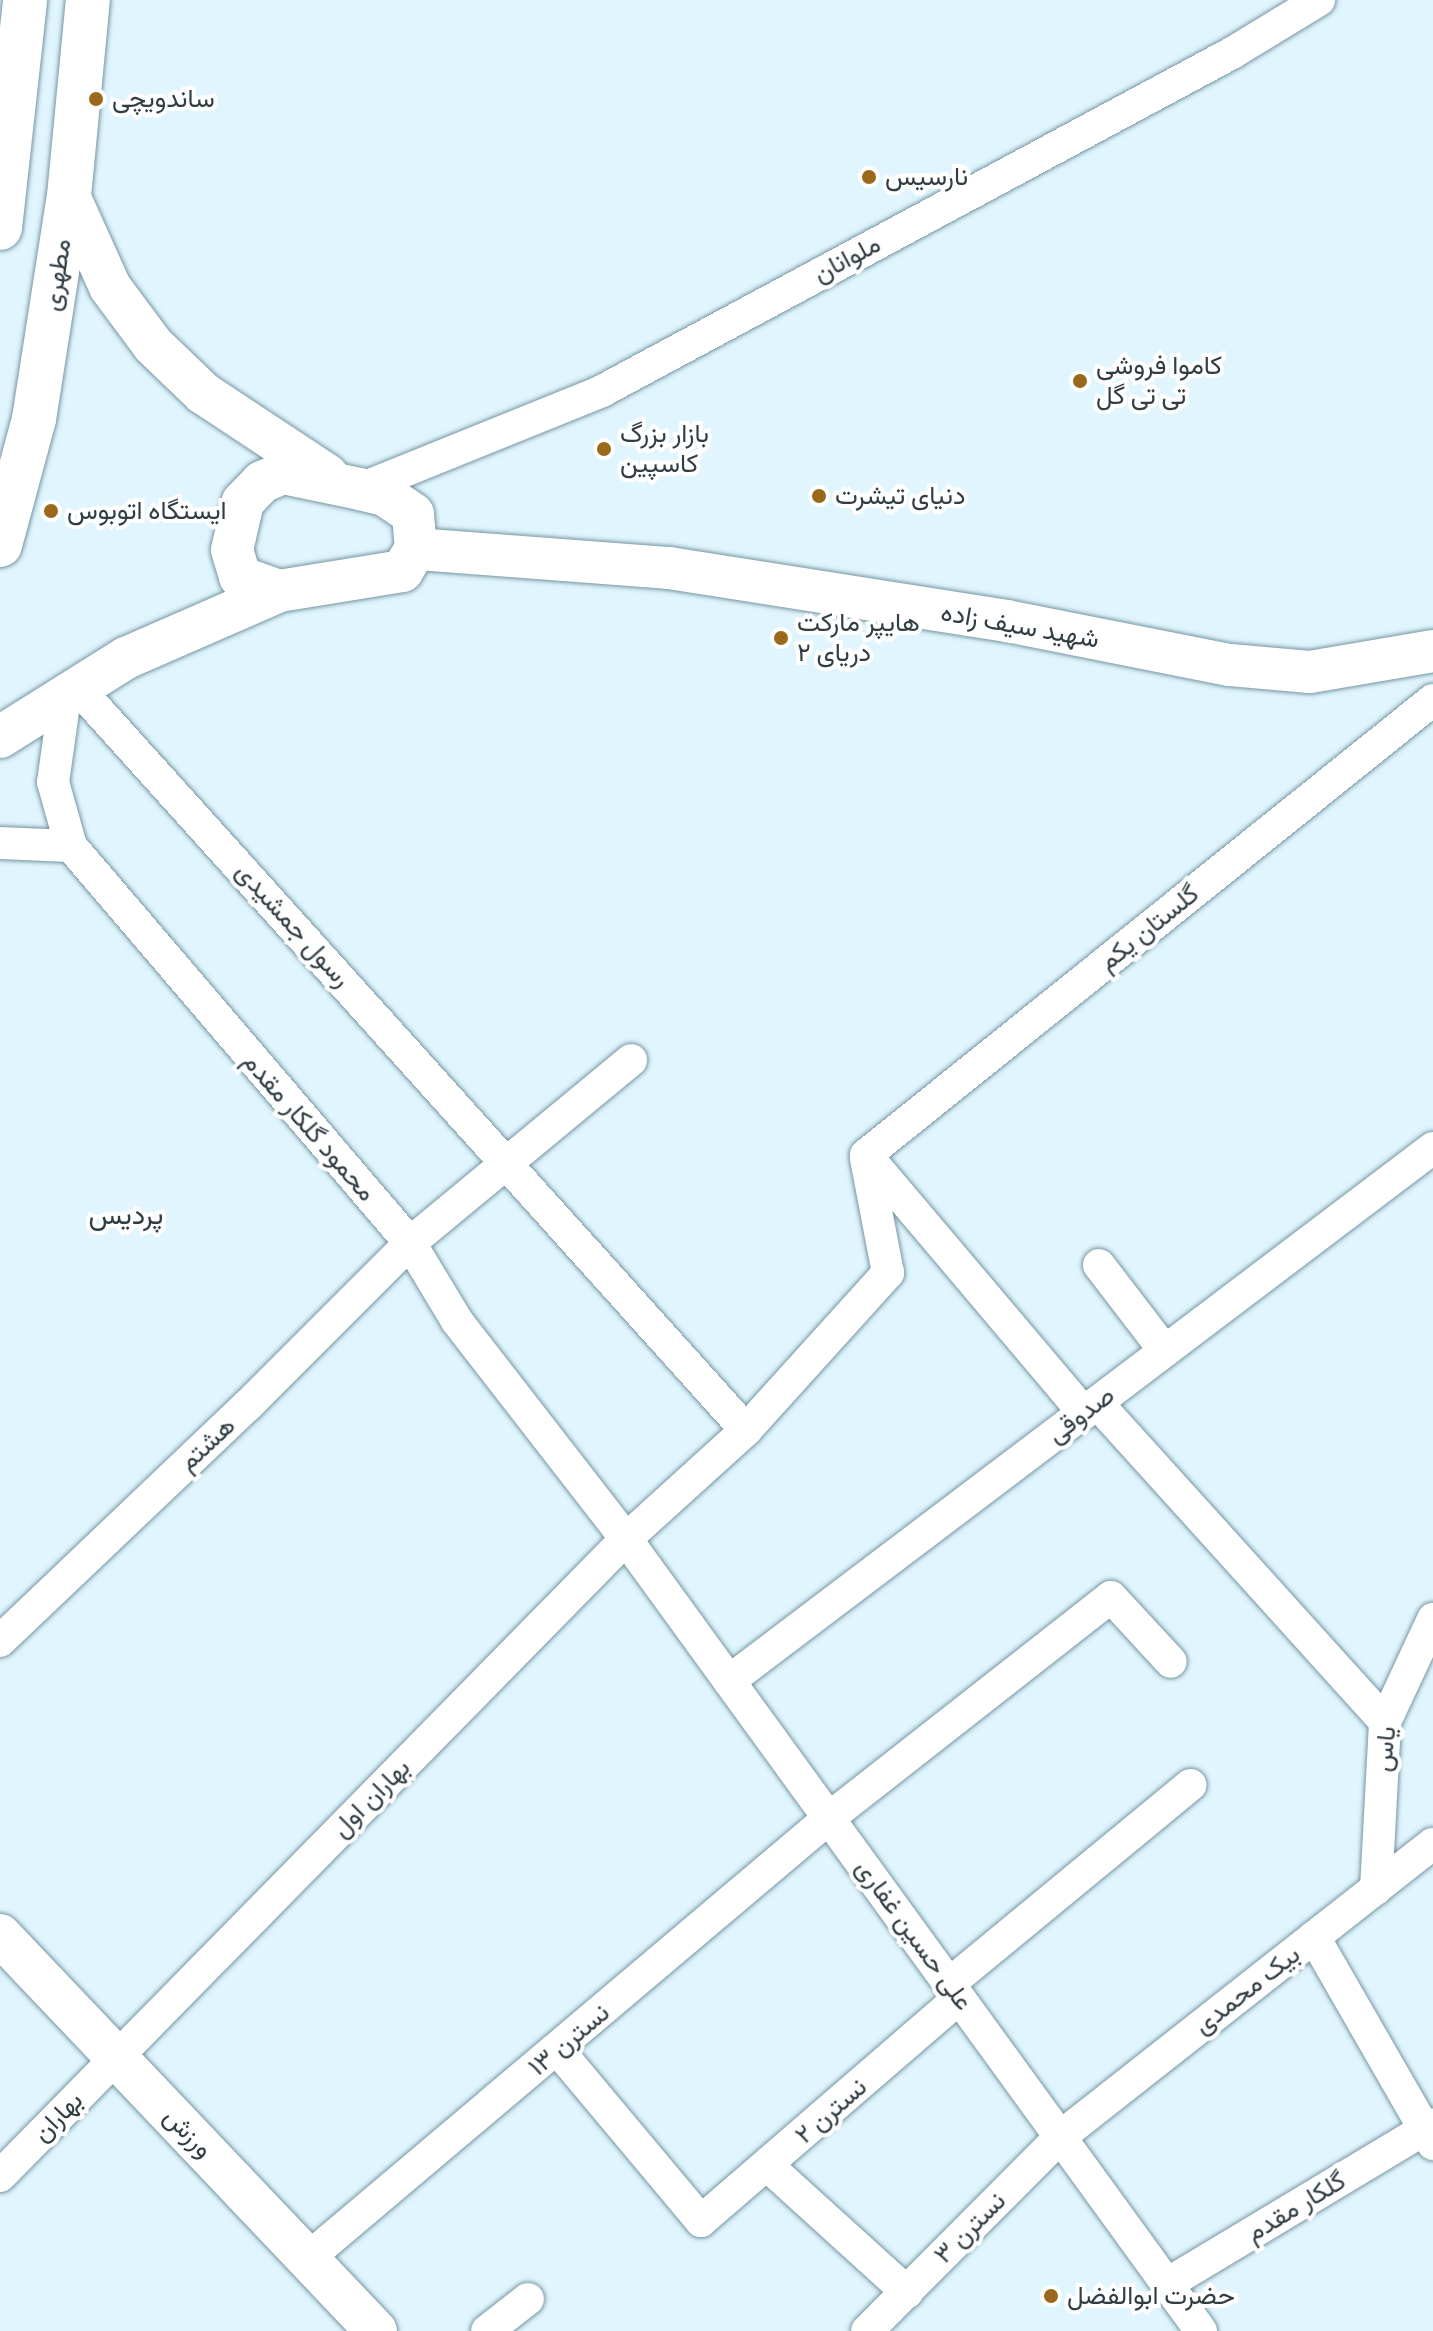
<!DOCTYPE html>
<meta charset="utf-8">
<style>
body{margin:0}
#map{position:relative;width:1433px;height:2331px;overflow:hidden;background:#e0f5fd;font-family:Cabin,Vazirmatn,sans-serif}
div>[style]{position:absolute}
.roads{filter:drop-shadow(0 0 2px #7696a2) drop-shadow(0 0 2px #7696a2)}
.minor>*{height:32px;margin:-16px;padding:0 16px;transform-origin:16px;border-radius:16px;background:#fff}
.tertiary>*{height:42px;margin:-21px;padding:0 21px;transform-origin:21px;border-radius:21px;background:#fff}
.secondary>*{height:44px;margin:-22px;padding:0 22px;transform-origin:22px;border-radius:22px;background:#fff}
.dots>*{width:22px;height:22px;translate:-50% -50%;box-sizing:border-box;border:4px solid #fefefe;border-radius:50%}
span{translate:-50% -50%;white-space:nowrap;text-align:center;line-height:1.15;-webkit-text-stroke:8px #fefefe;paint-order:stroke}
.poi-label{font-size:26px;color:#303d43}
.left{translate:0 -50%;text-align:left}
.street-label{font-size:26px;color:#303d43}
.neighbourhood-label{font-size:28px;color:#303d43}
</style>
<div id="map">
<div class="roads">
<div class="minor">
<i style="left:360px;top:489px;width:261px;rotate:-22deg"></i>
<i style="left:602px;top:391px;width:715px;rotate:-28.21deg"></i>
<i style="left:1232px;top:53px;width:102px;rotate:-31.3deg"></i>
<i style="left:65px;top:697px;width:86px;rotate:98deg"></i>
<i style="left:53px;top:782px;width:66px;rotate:74.3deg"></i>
<i style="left:71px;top:846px;width:522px;rotate:49.51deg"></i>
<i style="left:410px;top:1243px;width:91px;rotate:58.9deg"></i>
<i style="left:457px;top:1321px;width:276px;rotate:52.2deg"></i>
<i style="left:626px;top:1539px;width:979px;rotate:54.02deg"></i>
<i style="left:0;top:843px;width:71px;rotate:2.4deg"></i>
<i style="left:866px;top:1155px;width:727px;rotate:-38.75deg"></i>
<i style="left:866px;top:1155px;width:338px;rotate:49.8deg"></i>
<i style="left:1099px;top:1265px;width:108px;rotate:52.5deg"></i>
<i style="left:1097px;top:1403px;width:430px;rotate:47.9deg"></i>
<i style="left:746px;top:1430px;width:212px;rotate:-47.9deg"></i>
<i style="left:888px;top:1273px;width:116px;rotate:-100.9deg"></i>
<i style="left:0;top:1641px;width:342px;rotate:-43.6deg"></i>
<i style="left:248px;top:1405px;width:229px;rotate:-45deg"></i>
<i style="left:410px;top:1243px;width:287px;rotate:-39.6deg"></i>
<i style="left:729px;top:1681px;width:883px;rotate:-37.13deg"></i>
<i style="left:1376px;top:1889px;width:167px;rotate:-86.9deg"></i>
<i style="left:1385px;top:1722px;width:114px;rotate:-65deg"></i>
<i style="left:1314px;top:1937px;width:239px;rotate:60.1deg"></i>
<i style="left:949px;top:1984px;width:313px;rotate:-39.5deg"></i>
<i style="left:558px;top:2050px;width:223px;rotate:50.1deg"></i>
<i style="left:701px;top:2221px;width:341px;rotate:-40.8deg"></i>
<i style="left:768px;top:2166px;width:188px;rotate:42.2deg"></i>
<i style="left:0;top:2176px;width:893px;rotate:-45.5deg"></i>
<i style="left:626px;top:1539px;width:162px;rotate:-42.2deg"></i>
<i style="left:746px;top:1430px;width:998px;rotate:-132deg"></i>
<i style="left:307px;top:2259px;width:683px;rotate:-40.19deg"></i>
<i style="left:829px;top:1818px;width:358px;rotate:-38.1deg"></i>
<i style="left:1111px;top:1597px;width:88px;rotate:47.3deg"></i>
<i style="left:1167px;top:2284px;width:310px;rotate:-31deg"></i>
<i style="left:487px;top:2331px;width:52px;rotate:-38deg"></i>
<i style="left:867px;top:2331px;width:274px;rotate:-45.1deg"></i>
<i style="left:1060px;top:2137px;width:474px;rotate:-38.2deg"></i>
</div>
<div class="tertiary">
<i style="left:69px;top:196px;width:100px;rotate:65.7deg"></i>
<i style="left:110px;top:287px;width:72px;rotate:53.4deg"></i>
<i style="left:153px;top:345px;width:69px;rotate:43.8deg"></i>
<i style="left:203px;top:393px;width:149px;rotate:33.5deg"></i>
<i style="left:416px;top:549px;width:254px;rotate:4.3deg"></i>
<i style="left:669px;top:568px;width:342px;rotate:8.9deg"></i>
<i style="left:1007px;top:621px;width:227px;rotate:11.2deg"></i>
<i style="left:1230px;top:665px;width:80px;rotate:5deg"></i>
<i style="left:1310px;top:672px;width:125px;rotate:-9.7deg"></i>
<i style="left:0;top:737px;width:149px;rotate:-32.1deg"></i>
<i style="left:126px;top:658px;width:167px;rotate:-23.6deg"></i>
<i style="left:279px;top:591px;width:125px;rotate:-9.2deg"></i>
<i style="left:402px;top:571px;width:26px;rotate:-58deg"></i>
<i style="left:416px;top:549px;width:35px;rotate:-95deg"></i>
<i style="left:413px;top:514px;width:34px;rotate:-146deg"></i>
<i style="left:385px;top:495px;width:26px;rotate:-167deg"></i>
<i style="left:360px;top:489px;width:79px;rotate:-168.3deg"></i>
<i style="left:283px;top:473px;width:23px;rotate:157deg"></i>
<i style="left:262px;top:482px;width:28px;rotate:134deg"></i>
<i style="left:243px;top:502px;width:49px;rotate:102.9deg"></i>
<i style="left:232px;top:550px;width:28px;rotate:73deg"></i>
<i style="left:240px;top:577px;width:41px;rotate:19.7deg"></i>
<i style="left:0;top:1935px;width:546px;rotate:46.48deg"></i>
</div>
<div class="secondary">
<i style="left:0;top:228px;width:229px;rotate:-83.7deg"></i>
<i style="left:0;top:545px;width:131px;rotate:-74.9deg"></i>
<i style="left:34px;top:419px;width:226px;rotate:-81.1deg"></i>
<i style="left:69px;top:196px;width:197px;rotate:-84.5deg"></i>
</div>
</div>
<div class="dots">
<i style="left:96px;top:99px;background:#9a691c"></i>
<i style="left:869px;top:177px;background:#9a691c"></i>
<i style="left:1080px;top:381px;background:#9a691c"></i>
<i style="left:604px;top:449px;background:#9a691c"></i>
<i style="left:819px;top:496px;background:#9a691c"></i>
<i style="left:51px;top:511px;background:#9a691c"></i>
<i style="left:781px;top:638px;background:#9a691c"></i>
<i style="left:1051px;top:2296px;background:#9a691c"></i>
</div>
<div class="poi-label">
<span class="left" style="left:112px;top:99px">ساندویچی</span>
<span class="left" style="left:885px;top:177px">نارسیس</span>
<span class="left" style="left:1096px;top:381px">کاموا فروشی<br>تی تی گل</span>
<span class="left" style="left:620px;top:449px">بازار بزرگ<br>کاسپین</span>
<span class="left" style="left:835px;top:496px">دنیای تیشرت</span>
<span class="left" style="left:67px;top:511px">ایستگاه اتوبوس</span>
<span class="left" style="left:797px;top:638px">هایپر مارکت<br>دریای ۲</span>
<span class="left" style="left:1067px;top:2296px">حضرت ابوالفضل</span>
</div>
<div class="street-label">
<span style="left:847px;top:259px;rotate:-28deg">ملوانان</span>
<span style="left:57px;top:275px;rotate:-81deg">مطهری</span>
<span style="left:1020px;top:626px;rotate:10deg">شهید سیف زاده</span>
<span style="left:293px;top:925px;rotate:48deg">رسول جمشیدی</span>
<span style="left:1149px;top:928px;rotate:-39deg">گلستان یکم</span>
<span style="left:309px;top:1127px;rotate:49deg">محمود گلکار مقدم</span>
<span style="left:1081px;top:1415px;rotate:-37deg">صدوقی</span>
<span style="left:207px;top:1444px;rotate:-43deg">هشتم</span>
<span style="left:1385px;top:1749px;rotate:-84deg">یاس</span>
<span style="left:371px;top:1798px;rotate:-45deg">بهاران اول</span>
<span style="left:914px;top:1935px;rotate:54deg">علی حسین غفاری</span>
<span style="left:1247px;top:1990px;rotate:-38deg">بیک محمدی</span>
<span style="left:569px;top:2040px;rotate:-40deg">نسترن ۱۳</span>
<span style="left:831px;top:2111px;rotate:-41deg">نسترن ۲</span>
<span style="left:58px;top:2117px;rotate:-46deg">بهاران</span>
<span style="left:188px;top:2133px;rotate:46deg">ورزش</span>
<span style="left:1296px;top:2207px;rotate:-31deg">گلکار مقدم</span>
<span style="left:970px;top:2228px;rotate:-45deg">نسترن ۳</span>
</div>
<div class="neighbourhood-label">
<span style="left:126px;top:1214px">پردیس</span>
</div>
</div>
